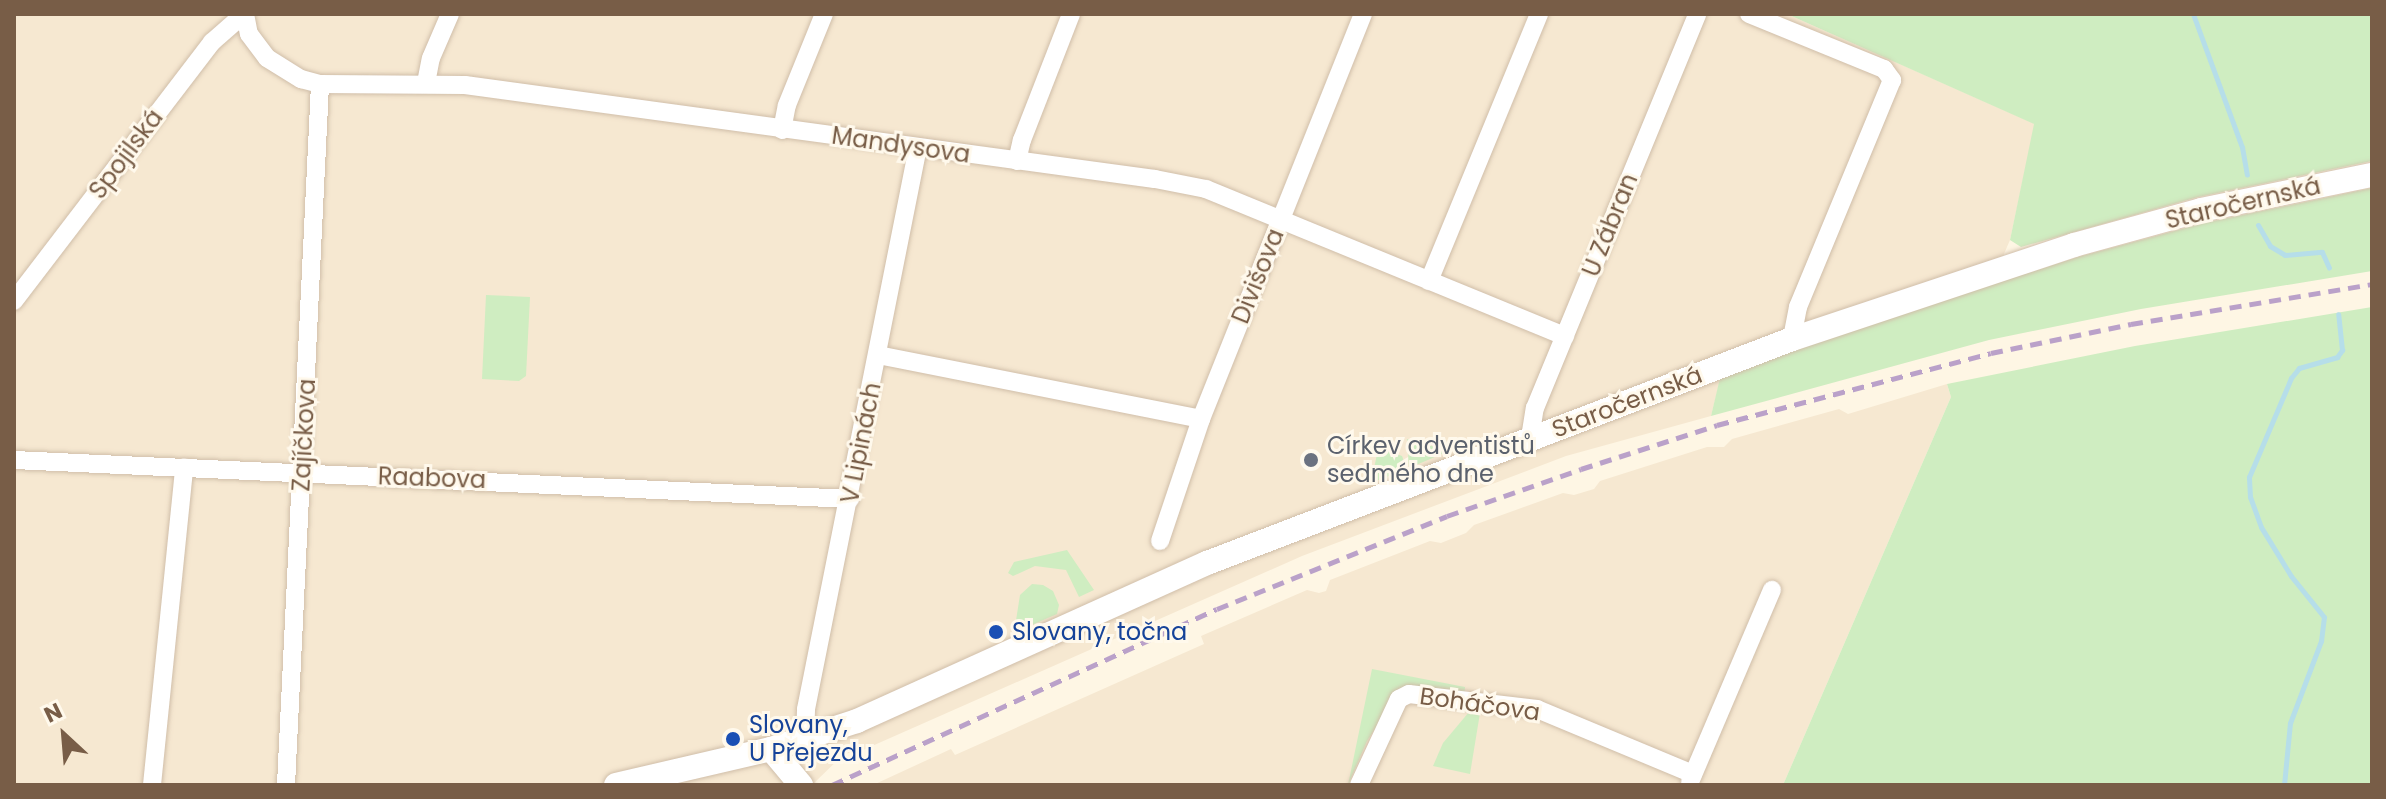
<!DOCTYPE html>
<meta charset="utf-8">
<style>
body{margin:0}
#map{position:relative;width:2386px;height:799px;overflow:hidden;background:#fef6e4;font-family:Poppins,sans-serif}
div>[style]{position:absolute}
.residential>*{inset:0;background:#f6e8d1}
.green>*{inset:0;background:#cfedc1}
.stream>*{height:5px;margin:-2.5px;padding:0 2.5px;transform-origin:2.5px;border-radius:2.5px;background:#b6dee9}
.roads{filter:drop-shadow(0 0 2px #d0bea9) drop-shadow(0 0 2px #d0bea9)}
.street>*{height:18px;margin:-9px;padding:0 9px;transform-origin:9px;border-radius:9px;background:#fff}
.secondary>*{height:24px;margin:-12px;padding:0 12px;transform-origin:12px;border-radius:12px;background:#fff}
.rail>*{height:5px;margin-top:-2.5px;transform-origin:0;background:repeating-linear-gradient(90deg,#baa1c9 0 12px,transparent 0 20px)}
.dots>*{width:22px;height:22px;translate:-50% -50%;box-sizing:border-box;border:4px solid #fff9ec;border-radius:50%}
span{translate:-50% -50%;white-space:nowrap;text-align:center;line-height:1.15;-webkit-text-stroke:6px #fff9ec;paint-order:stroke}
.street-label{font-size:24px;color:#785d47}
.worship-label{font-size:24px;color:#5b616d}
.left{translate:0 -50%;text-align:left}
.transit-label{font-size:24px;color:#164399}
.frame{position:absolute;inset:0;border:16px solid #785d47;pointer-events:none}
.north{position:absolute;left:24px;top:695px;width:80px;height:80px;-webkit-text-stroke:6px #fff9ec;paint-order:stroke;rotate:334deg;font-size:22px;font-weight:700;line-height:32px;text-align:center;color:#785d47}
.north::after{content:'';display:block;margin:auto;width:28px;height:36px;background:#785d47;clip-path:polygon(50% 0,100% 100%,50% 72%,0 100%)}
</style>
<div id="map">
<div class="residential">
<i style="clip-path:polygon(14px 14px,1787px 14px,2035px 124px,2010px 240px,1991px 284px,1721px 377px,1711px 416px,1566px 456px,1302px 556px,863px 750px,844px 754px,812px 785px,14px 785px)"></i>
<i style="clip-path:polygon(1947px 384px,1951px 397px,1783px 785px,873px 785px,951px 749px,955px 755px,1204px 644px,1201px 636px,1307px 590px,1319px 593px,1326px 591px,1330px 580px,1430px 541px,1441px 543px,1466px 533px,1474px 525px,1563px 493px,1574px 495px,1594px 489px,1600px 481px,1707px 447px,1724px 447px,1732px 439px,1839px 409px,1848px 414px)"></i>
</div>
<div class="green">
<i style="clip-path:polygon(1787px 14px,2372px 14px,2372px 161px,2198px 197px,2021px 247px,2010px 240px,2034px 124px)"></i>
<i style="clip-path:polygon(2372px 188px,2372px 271px,2141px 309px,1989px 340px,1711px 416px,1720px 378px,1855px 328px,2078px 257px,2204px 223px)"></i>
<i style="clip-path:polygon(486px 295px,530px 297px,526px 376px,519px 381px,482px 379px)"></i>
<i style="clip-path:polygon(2372px 307px,2372px 785px,1783px 785px,1951px 397px,1947px 384px,2135px 346px)"></i>
<i style="clip-path:polygon(1407px 439px,1449px 451px,1409px 468px)"></i>
<i style="clip-path:polygon(1365px 442px,1402px 456px,1407px 469px,1371px 483px,1377px 454px,1358px 446px)"></i>
<i style="clip-path:polygon(1067px 550px,1094px 590px,1079px 597px,1066px 570px,1035px 566px,1013px 576px,1008px 573px,1014px 562px)"></i>
<i style="clip-path:polygon(1032px 584px,1043px 585px,1053px 591px,1059px 605px,1057px 614px,1014px 633px,1020px 595px)"></i>
<i style="clip-path:polygon(1372px 669px,1465px 687px,1464px 698px,1392px 703px,1367px 741px,1348px 785px)"></i>
<i style="clip-path:polygon(1469px 712px,1480px 713px,1470px 774px,1433px 766px,1443px 743px)"></i>
</div>
<div class="stream">
<i style="left:2193px;top:14px;width:142px;rotate:69.8deg"></i>
<i style="left:2242px;top:147px;width:28px;rotate:80deg"></i>
<i style="left:2258px;top:225px;width:24px;rotate:60deg"></i>
<i style="left:2270px;top:246px;width:17px;rotate:31deg"></i>
<i style="left:2285px;top:255px;width:37px;rotate:-5deg"></i>
<i style="left:2322px;top:252px;width:17px;rotate:66deg"></i>
<i style="left:2284px;top:785px;width:62px;rotate:-84.5deg"></i>
<i style="left:2290px;top:723px;width:88px;rotate:-69.3deg"></i>
<i style="left:2321px;top:641px;width:24px;rotate:-83deg"></i>
<i style="left:2324px;top:617px;width:53px;rotate:-128.8deg"></i>
<i style="left:2291px;top:576px;width:57px;rotate:-121.5deg"></i>
<i style="left:2261px;top:527px;width:32px;rotate:-110deg"></i>
<i style="left:2250px;top:497px;width:20px;rotate:-93deg"></i>
<i style="left:2249px;top:477px;width:108px;rotate:-67deg"></i>
<i style="left:2291px;top:378px;width:13px;rotate:-51deg"></i>
<i style="left:2299px;top:368px;width:40px;rotate:-16deg"></i>
<i style="left:2337px;top:357px;width:9px;rotate:-54deg"></i>
<i style="left:2342px;top:350px;width:36px;rotate:-96deg"></i>
</div>
<div class="roads">
<div class="street">
<i style="left:245px;top:14px;width:20px;rotate:79deg"></i>
<i style="left:249px;top:34px;width:30px;rotate:53deg"></i>
<i style="left:267px;top:58px;width:40px;rotate:32deg"></i>
<i style="left:301px;top:79px;width:20px;rotate:15deg"></i>
<i style="left:320px;top:84px;width:145px;rotate:0.4deg"></i>
<i style="left:465px;top:85px;width:696px;rotate:7.76deg"></i>
<i style="left:1155px;top:179px;width:52px;rotate:11.1deg"></i>
<i style="left:1206px;top:189px;width:388px;rotate:22.3deg"></i>
<i style="left:1749px;top:14px;width:146px;rotate:22.2deg"></i>
<i style="left:1884px;top:69px;width:14px;rotate:54deg"></i>
<i style="left:1892px;top:80px;width:246px;rotate:112.5deg"></i>
<i style="left:1798px;top:307px;width:33px;rotate:101deg"></i>
<i style="left:426px;top:83px;width:25px;rotate:-79deg"></i>
<i style="left:431px;top:58px;width:48px;rotate:-66.6deg"></i>
<i style="left:782px;top:130px;width:25px;rotate:-79deg"></i>
<i style="left:787px;top:105px;width:98px;rotate:-67.9deg"></i>
<i style="left:1017px;top:161px;width:22px;rotate:-77deg"></i>
<i style="left:1022px;top:140px;width:135px;rotate:-68.7deg"></i>
<i style="left:1429px;top:281px;width:289px;rotate:-67.6deg"></i>
<i style="left:14px;top:301px;width:326px;rotate:-52.6deg"></i>
<i style="left:212px;top:42px;width:43px;rotate:-41.2deg"></i>
<i style="left:878px;top:355px;width:329px;rotate:11.2deg"></i>
<i style="left:1530px;top:438px;width:30px;rotate:-81deg"></i>
<i style="left:1535px;top:408px;width:426px;rotate:-67.6deg"></i>
<i style="left:14px;top:460px;width:837px;rotate:2.67deg"></i>
<i style="left:1160px;top:541px;width:129px;rotate:-71.4deg"></i>
<i style="left:1201px;top:419px;width:436px;rotate:-68.2deg"></i>
<i style="left:805px;top:739px;width:30px;rotate:-88deg"></i>
<i style="left:806px;top:709px;width:573px;rotate:-78.73deg"></i>
<i style="left:1690px;top:782px;width:209px;rotate:-66.9deg"></i>
<i style="left:152px;top:785px;width:319px;rotate:-84.2deg"></i>
<i style="left:286px;top:785px;width:702px;rotate:-87.22deg"></i>
<i style="left:1359px;top:785px;width:95px;rotate:-65.1deg"></i>
<i style="left:1399px;top:699px;width:11px;rotate:-27deg"></i>
<i style="left:1409px;top:694px;width:129px;rotate:6.7deg"></i>
<i style="left:1537px;top:709px;width:169px;rotate:22.6deg"></i>
</div>
<div class="secondary">
<i style="left:771px;top:749px;width:47px;rotate:50.2deg"></i>
<i style="left:616px;top:785px;width:159px;rotate:-13.1deg"></i>
<i style="left:771px;top:749px;width:90px;rotate:-18deg"></i>
<i style="left:857px;top:721px;width:384px;rotate:-24.3deg"></i>
<i style="left:1207px;top:563px;width:626px;rotate:-20.95deg"></i>
<i style="left:1792px;top:339px;width:297px;rotate:-18.4deg"></i>
<i style="left:2074px;top:245px;width:132px;rotate:-15.4deg"></i>
<i style="left:2201px;top:210px;width:175px;rotate:-11.6deg"></i>
</div>
</div>
<div class="rail">
<i style="left:832px;top:785px;width:423px;rotate:-24.6deg"></i>
<i style="left:1217px;top:609px;width:248px;rotate:-22deg"></i>
<i style="left:1447px;top:516px;width:142px;rotate:-19.3deg"></i>
<i style="left:1581px;top:469px;width:143px;rotate:-17.9deg"></i>
<i style="left:1717px;top:425px;width:283px;rotate:-14.7deg"></i>
<i style="left:1991px;top:353px;width:143px;rotate:-11.7deg"></i>
<i style="left:2131px;top:324px;width:244px;rotate:-9.4deg"></i>
</div>
<div class="dots">
<i style="left:1311px;top:460px;background:#6b7280"></i>
<i style="left:996px;top:632px;background:#1a4fb4"></i>
<i style="left:733px;top:739px;background:#1a4fb4"></i>
</div>
<div class="street-label">
<span style="left:901px;top:145px;rotate:8deg">Mandysova</span>
<span style="left:126px;top:154px;rotate:-53deg">Spojilská</span>
<span style="left:2243px;top:203px;rotate:-13deg">Staročernská</span>
<span style="left:1610px;top:225px;rotate:-68deg">U Zábran</span>
<span style="left:1258px;top:276px;rotate:-68deg">Divišova</span>
<span style="left:1627px;top:402px;rotate:-21deg">Staročernská</span>
<span style="left:304px;top:435px;rotate:-87deg">Zajíčkova</span>
<span style="left:861px;top:443px;rotate:-79deg">V Lipinách</span>
<span style="left:432px;top:478px;rotate:2deg">Raabova</span>
<span style="left:1480px;top:704px;rotate:8deg">Boháčova</span>
</div>
<div class="worship-label">
<span class="left" style="left:1327px;top:460px">Církev adventistů<br>sedmého dne</span>
</div>
<div class="transit-label">
<span class="left" style="left:1012px;top:632px">Slovany, točna</span>
<span class="left" style="left:749px;top:739px">Slovany,<br>U Přejezdu</span>
</div>
<div class="frame"></div>
<div class="north">N</div>
</div>
